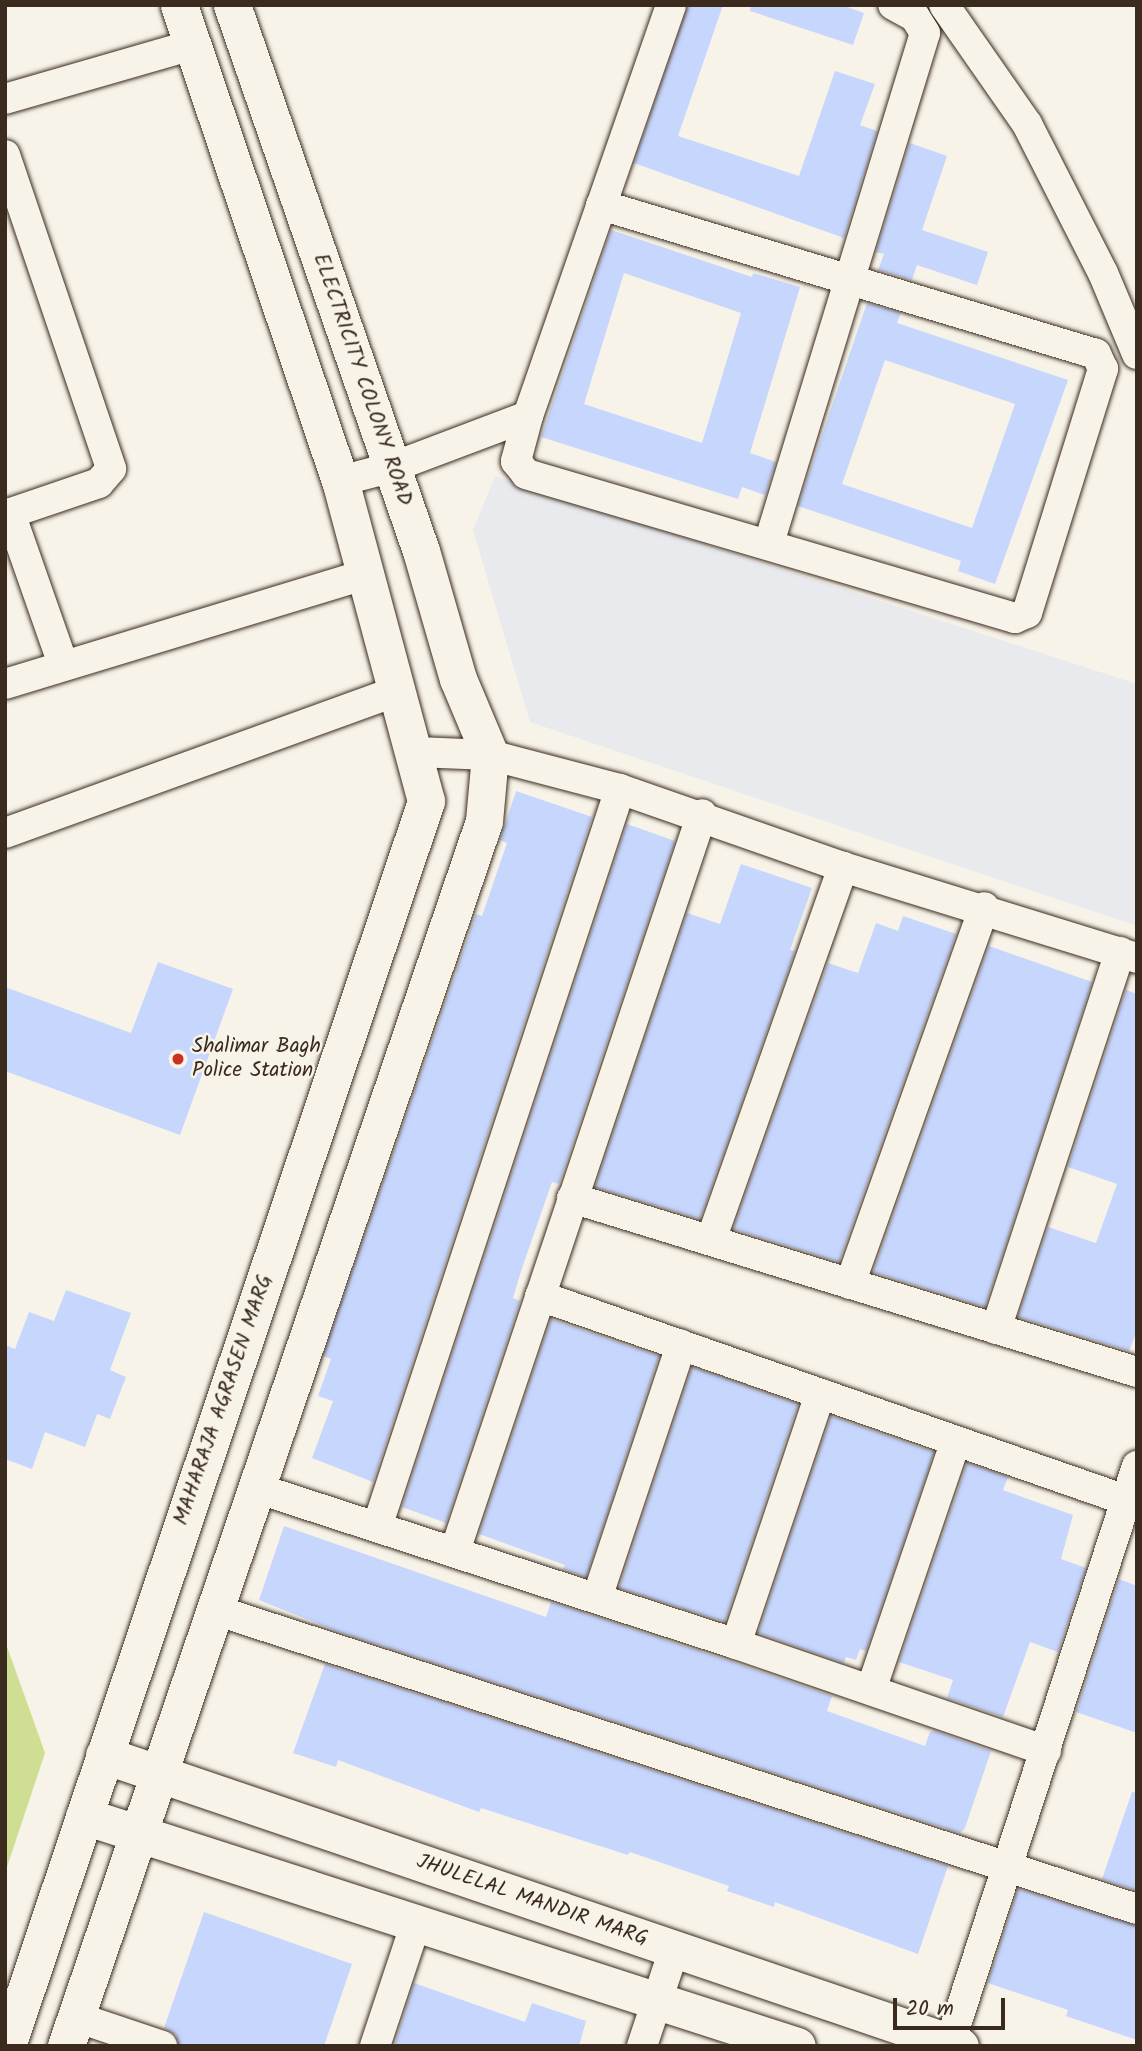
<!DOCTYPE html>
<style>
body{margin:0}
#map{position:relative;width:1142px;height:2051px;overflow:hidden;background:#f7f3e8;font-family:Kalam,sans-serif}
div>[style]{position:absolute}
.built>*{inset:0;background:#e9eaee}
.green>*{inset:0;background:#cedf93}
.building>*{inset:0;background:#c7d6fd}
.roads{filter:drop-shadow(0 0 2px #3b2a1e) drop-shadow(0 0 2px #3b2a1e)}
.minor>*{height:30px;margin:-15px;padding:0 15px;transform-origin:15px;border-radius:15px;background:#f7f3e8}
.tertiary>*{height:37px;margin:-18.5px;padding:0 18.5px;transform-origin:18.5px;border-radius:18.5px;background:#f7f3e8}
.dots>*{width:19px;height:19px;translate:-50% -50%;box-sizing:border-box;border:4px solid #f7f3e8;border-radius:50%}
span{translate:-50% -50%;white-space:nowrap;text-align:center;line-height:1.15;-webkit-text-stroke:5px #f7f3e8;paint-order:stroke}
.street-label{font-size:21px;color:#3b2a1e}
.poi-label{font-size:21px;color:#3b2a1e}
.left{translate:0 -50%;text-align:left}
.frame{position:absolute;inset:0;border:7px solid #3b2a1e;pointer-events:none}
.scale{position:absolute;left:893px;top:1998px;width:112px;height:32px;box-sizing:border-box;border:4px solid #3b2a1e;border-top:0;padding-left:9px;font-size:21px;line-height:24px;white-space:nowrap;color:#3b2a1e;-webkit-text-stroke:5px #f7f3e8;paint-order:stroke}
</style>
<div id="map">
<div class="built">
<i style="clip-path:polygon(495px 476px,1137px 684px,1137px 926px,530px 722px,473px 530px)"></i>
</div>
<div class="green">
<i style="clip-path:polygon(5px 1641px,45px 1753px,5px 1873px)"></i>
</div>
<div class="building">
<i style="clip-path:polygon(688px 5px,723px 5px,678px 136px,799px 176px,835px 71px,875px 84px,860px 125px,877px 131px,844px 238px,634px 163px)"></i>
<i style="clip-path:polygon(751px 5px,842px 5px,864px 13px,853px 45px,750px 11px)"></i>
<i style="clip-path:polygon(910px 143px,947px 156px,922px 230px,988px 252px,977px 285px,917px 265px,912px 280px,878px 270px,884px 254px,876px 252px)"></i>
<i style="clip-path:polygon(evenodd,611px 230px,752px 277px,753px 273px,800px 287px,750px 453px,776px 462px,765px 495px,742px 487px,738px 499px,541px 437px,611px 230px,624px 273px,741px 313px,702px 443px,584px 404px,624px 273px)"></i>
<i style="clip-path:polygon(evenodd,867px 303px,901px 313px,897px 323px,1068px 380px,995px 584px,958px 571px,961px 561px,798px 506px,867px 303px,885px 360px,1015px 404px,972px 528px,842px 484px,885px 360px)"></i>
<i style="clip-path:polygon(516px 791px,592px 817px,373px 1482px,312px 1458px,333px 1401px,318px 1396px,331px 1359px,323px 1356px,476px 914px,482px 916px,507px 843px,500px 840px)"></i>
<i style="clip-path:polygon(627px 824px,675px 841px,559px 1184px,552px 1182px,522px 1268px,513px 1298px,520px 1301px,446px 1523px,402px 1507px)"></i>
<i style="clip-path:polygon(741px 864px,812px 888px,790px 950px,795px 951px,700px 1219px,595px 1187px,687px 913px,720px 924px)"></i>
<i style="clip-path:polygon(903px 916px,956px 934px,839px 1262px,733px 1229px,828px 963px,858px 973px,876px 923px,898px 931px)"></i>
<i style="clip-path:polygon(989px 946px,1092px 982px,985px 1307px,873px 1272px)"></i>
<i style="clip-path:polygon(158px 962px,233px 989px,180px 1135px,5px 1071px,5px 987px,131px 1033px)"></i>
<i style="clip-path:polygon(1126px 990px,1137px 994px,1137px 1331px,1129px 1351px,1018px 1317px,1048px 1227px,1096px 1243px,1117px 1184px,1068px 1167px)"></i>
<i style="clip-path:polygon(66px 1290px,131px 1313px,110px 1370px,126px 1377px,110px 1419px,97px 1414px,85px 1447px,45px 1432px,32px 1469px,5px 1459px,5px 1345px,15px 1349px,29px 1312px,54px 1321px)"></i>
<i style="clip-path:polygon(551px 1319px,659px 1356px,586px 1577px,563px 1569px,565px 1565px,479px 1534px)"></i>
<i style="clip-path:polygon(692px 1367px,798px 1404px,725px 1622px,619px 1588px)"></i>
<i style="clip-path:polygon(831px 1416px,934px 1452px,866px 1651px,860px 1649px,856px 1660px,846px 1657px,844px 1663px,758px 1633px)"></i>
<i style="clip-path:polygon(967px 1463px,1008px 1477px,1003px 1490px,1073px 1515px,1061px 1559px,1086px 1568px,1058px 1652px,1030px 1642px,1003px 1717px,947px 1698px,953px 1680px,899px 1662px)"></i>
<i style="clip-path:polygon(284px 1526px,546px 1617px,551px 1602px,730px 1661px,832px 1696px,827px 1711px,925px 1746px,930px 1732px,935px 1731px,991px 1751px,965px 1828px,960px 1833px,336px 1631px,259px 1600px)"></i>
<i style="clip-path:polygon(1119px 1579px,1137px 1586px,1137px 1733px,1076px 1712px)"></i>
<i style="clip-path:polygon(325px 1664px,948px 1866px,918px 1954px,775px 1902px,774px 1907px,727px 1891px,729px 1886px,630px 1852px,628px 1855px,481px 1808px,479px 1812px,338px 1760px,336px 1767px,293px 1753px)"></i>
<i style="clip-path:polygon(1132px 1792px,1137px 1793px,1137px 1891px,1102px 1879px)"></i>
<i style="clip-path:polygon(1018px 1889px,1137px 1926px,1137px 2040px,1066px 2016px,1068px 2010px,988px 1983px)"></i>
<i style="clip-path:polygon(204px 1912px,352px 1964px,324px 2046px,179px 2046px,176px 2035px,164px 2028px)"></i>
<i style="clip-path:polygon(414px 1983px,525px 2022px,532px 2003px,586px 2021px,579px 2046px,394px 2046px)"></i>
</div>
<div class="roads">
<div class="minor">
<i style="left:944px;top:5px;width:145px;rotate:55.1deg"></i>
<i style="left:1027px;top:124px;width:167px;rotate:63deg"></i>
<i style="left:1103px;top:273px;width:88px;rotate:67.2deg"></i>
<i style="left:5px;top:99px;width:195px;rotate:-16.1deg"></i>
<i style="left:5px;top:155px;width:331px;rotate:71.3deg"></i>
<i style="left:111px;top:469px;width:18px;rotate:131deg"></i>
<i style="left:99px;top:483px;width:99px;rotate:161.2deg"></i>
<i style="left:528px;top:416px;width:47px;rotate:104.9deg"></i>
<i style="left:516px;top:461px;width:16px;rotate:52deg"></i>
<i style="left:526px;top:474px;width:510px;rotate:16.41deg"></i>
<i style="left:1015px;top:618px;width:13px;rotate:-23deg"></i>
<i style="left:1027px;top:613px;width:256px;rotate:-72.7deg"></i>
<i style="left:1103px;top:369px;width:17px;rotate:-115deg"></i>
<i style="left:1096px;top:354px;width:517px;rotate:-163.25deg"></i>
<i style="left:340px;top:481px;width:55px;rotate:-14.8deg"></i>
<i style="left:393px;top:467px;width:144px;rotate:-20.7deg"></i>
<i style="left:528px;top:416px;width:435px;rotate:-70.8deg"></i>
<i style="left:10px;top:513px;width:160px;rotate:70.7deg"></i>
<i style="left:769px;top:543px;width:533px;rotate:-72.99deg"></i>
<i style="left:925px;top:33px;width:19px;rotate:-122deg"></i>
<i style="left:915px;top:17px;width:25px;rotate:-151deg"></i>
<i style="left:5px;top:684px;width:374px;rotate:-16.9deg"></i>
<i style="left:416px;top:752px;width:74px;rotate:2.3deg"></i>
<i style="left:490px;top:755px;width:134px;rotate:14.7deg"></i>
<i style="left:620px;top:789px;width:236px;rotate:19.3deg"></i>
<i style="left:843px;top:867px;width:308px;rotate:17.2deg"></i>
<i style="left:5px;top:833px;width:415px;rotate:-19.9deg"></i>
<i style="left:572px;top:1198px;width:591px;rotate:17.12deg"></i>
<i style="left:711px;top:1240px;width:396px;rotate:-70.5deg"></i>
<i style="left:850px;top:1284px;width:400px;rotate:-70.4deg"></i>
<i style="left:540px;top:1296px;width:632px;rotate:19.21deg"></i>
<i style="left:996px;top:1329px;width:397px;rotate:-71.8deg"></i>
<i style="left:256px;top:1488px;width:505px;rotate:18deg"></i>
<i style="left:736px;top:1644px;width:328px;rotate:19deg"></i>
<i style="left:377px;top:1527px;width:777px;rotate:-71.77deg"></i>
<i style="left:455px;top:1551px;width:777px;rotate:-71.47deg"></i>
<i style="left:597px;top:1598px;width:267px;rotate:-71.6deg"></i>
<i style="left:215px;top:1610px;width:969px;rotate:17.97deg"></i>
<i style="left:736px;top:1644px;width:264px;rotate:-71.4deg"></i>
<i style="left:871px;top:1690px;width:263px;rotate:-71.2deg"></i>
<i style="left:76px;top:2017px;width:91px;rotate:18.6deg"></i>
<i style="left:375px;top:2046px;width:130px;rotate:-71.6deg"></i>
<i style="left:642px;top:2046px;width:101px;rotate:-71.6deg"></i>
<i style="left:949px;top:2046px;width:610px;rotate:-72.04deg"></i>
</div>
<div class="tertiary">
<i style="left:104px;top:1755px;width:904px;rotate:18.78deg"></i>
<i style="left:84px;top:1816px;width:749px;rotate:17.88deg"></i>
<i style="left:7px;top:2046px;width:1314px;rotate:-71.4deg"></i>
<i style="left:426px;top:801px;width:331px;rotate:-105deg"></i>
<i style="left:340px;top:481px;width:502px;rotate:-108.69deg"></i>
<i style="left:66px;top:2046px;width:1294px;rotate:-71.16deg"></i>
<i style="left:484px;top:821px;width:66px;rotate:-84.8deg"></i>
<i style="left:490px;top:755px;width:82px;rotate:-112.8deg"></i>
<i style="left:458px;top:679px;width:133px;rotate:-106.1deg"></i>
<i style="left:421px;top:551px;width:578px;rotate:-109.09deg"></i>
</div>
</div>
<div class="dots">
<i style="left:178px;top:1059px;background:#c8321e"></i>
</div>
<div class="street-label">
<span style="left:362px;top:380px;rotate:71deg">ELECTRICITY COLONY ROAD</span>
<span style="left:224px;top:1400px;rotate:-71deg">MAHARAJA AGRASEN MARG</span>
<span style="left:532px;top:1901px;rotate:19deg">JHULELAL MANDIR MARG</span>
</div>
<div class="poi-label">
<span class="left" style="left:192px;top:1059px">Shalimar Bagh<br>Police Station</span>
</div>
<div class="frame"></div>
<div class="scale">20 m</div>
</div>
